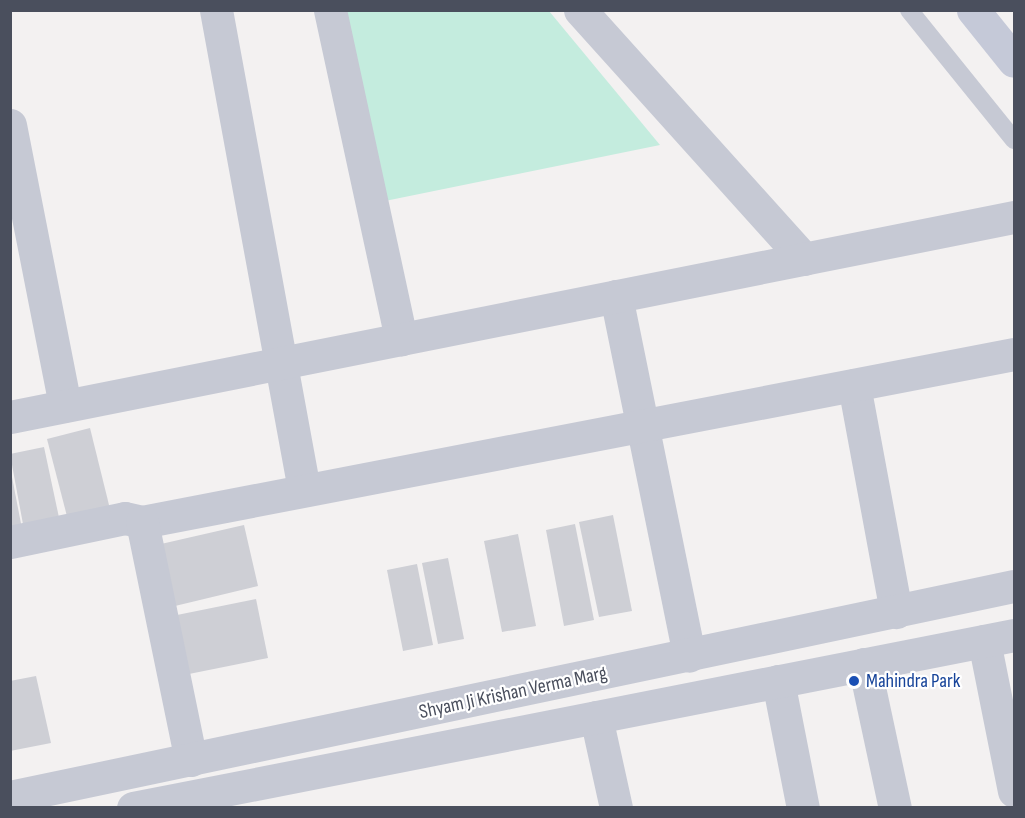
<!DOCTYPE html>
<style>
body{margin:0}
#map{position:relative;width:1025px;height:818px;overflow:hidden;background:#f3f1f1;font-family:"Sofia Sans Condensed",sans-serif}
div>[style]{position:absolute}
.green>*{inset:0;background:#c4ecde}
.building>*{inset:0;background:#cecfd5}
.service>*{height:18px;margin:-9px;padding:0 9px;transform-origin:9px;border-radius:9px;background:#c6c9d4}
.minor>*{height:33px;margin:-16.5px;padding:0 16.5px;transform-origin:16.5px;border-radius:16.5px;background:#c6c9d4}
.tertiary>*{height:33px;margin:-16.5px;padding:0 16.5px;transform-origin:16.5px;border-radius:16.5px;background:#c6c9d4}
.secondary>*{height:33px;margin:-16.5px;padding:0 16.5px;transform-origin:16.5px;border-radius:16.5px;background:#c5c9d8}
.dots>*{width:16px;height:16px;translate:-50% -50%;box-sizing:border-box;border:3px solid #fff;border-radius:50%}
span{translate:-50% -50%;white-space:nowrap;text-align:center;line-height:1.15;-webkit-text-stroke:4.5px #fff;paint-order:stroke}
.transit-label{font-size:20px;color:#164399}
.left{translate:0 -50%;text-align:left}
.street-label{font-size:20px;color:#4a4f5d}
.frame{position:absolute;inset:0;border:12px solid #4a4f5d;pointer-events:none}
</style>
<div id="map">
<div class="green">
<i style="clip-path:polygon(346px 11px,549px 11px,660px 145px,385px 201px)"></i>
</div>
<div class="building">
<i style="clip-path:polygon(90px 428px,111px 513px,69px 524px,47px 439px)"></i>
<i style="clip-path:polygon(44px 447px,61px 527px,25px 535px,10px 454px)"></i>
<i style="clip-path:polygon(12px 477px,23px 534px,10px 537px,10px 478px)"></i>
<i style="clip-path:polygon(613px 515px,632px 611px,599px 617px,579px 522px)"></i>
<i style="clip-path:polygon(575px 524px,594px 620px,564px 626px,546px 530px)"></i>
<i style="clip-path:polygon(244px 525px,258px 586px,175px 606px,161px 544px)"></i>
<i style="clip-path:polygon(518px 534px,536px 626px,502px 632px,484px 541px)"></i>
<i style="clip-path:polygon(448px 558px,464px 639px,438px 644px,422px 563px)"></i>
<i style="clip-path:polygon(417px 564px,433px 645px,403px 651px,387px 570px)"></i>
<i style="clip-path:polygon(256px 599px,268px 658px,189px 674px,177px 615px)"></i>
<i style="clip-path:polygon(36px 676px,51px 743px,10px 751px,10px 681px)"></i>
</div>
<div class="service">
<i style="left:909px;top:10px;width:167px;rotate:51.1deg"></i>
</div>
<div class="minor">
<i style="left:216px;top:10px;width:488px;rotate:79.6deg"></i>
<i style="left:330px;top:10px;width:337px;rotate:77.8deg"></i>
<i style="left:580px;top:10px;width:335px;rotate:48deg"></i>
<i style="left:10px;top:125px;width:286px;rotate:78.9deg"></i>
<i style="left:616px;top:296px;width:367px;rotate:78.5deg"></i>
<i style="left:854px;top:385px;width:231px;rotate:79.5deg"></i>
<i style="left:10px;top:417px;width:1024px;rotate:-11.27deg"></i>
<i style="left:142px;top:522px;width:888px;rotate:-10.91deg"></i>
<i style="left:10px;top:542px;width:117px;rotate:-11.8deg"></i>
<i style="left:125px;top:518px;width:17px;rotate:13deg"></i>
<i style="left:142px;top:522px;width:243px;rotate:78.4deg"></i>
<i style="left:984px;top:641px;width:153px;rotate:78.7deg"></i>
<i style="left:864px;top:664px;width:147px;rotate:77.9deg"></i>
<i style="left:778px;top:681px;width:129px;rotate:78.9deg"></i>
<i style="left:596px;top:717px;width:93px;rotate:77.6deg"></i>
</div>
<div class="tertiary">
<i style="left:10px;top:797px;width:1026px;rotate:-11.87deg"></i>
<i style="left:133px;top:808px;width:898px;rotate:-11.11deg"></i>
</div>
<div class="secondary">
<i style="left:973px;top:10px;width:65px;rotate:51.2deg"></i>
</div>
<div class="dots">
<i style="left:854px;top:681px;background:#1a4fb4"></i>
</div>
<div class="transit-label">
<span class="left" style="left:866px;top:681px">Mahindra Park</span>
</div>
<div class="street-label">
<span style="left:513px;top:693px;rotate:-12deg">Shyam Ji Krishan Verma Marg</span>
</div>
<div class="frame"></div>
</div>
